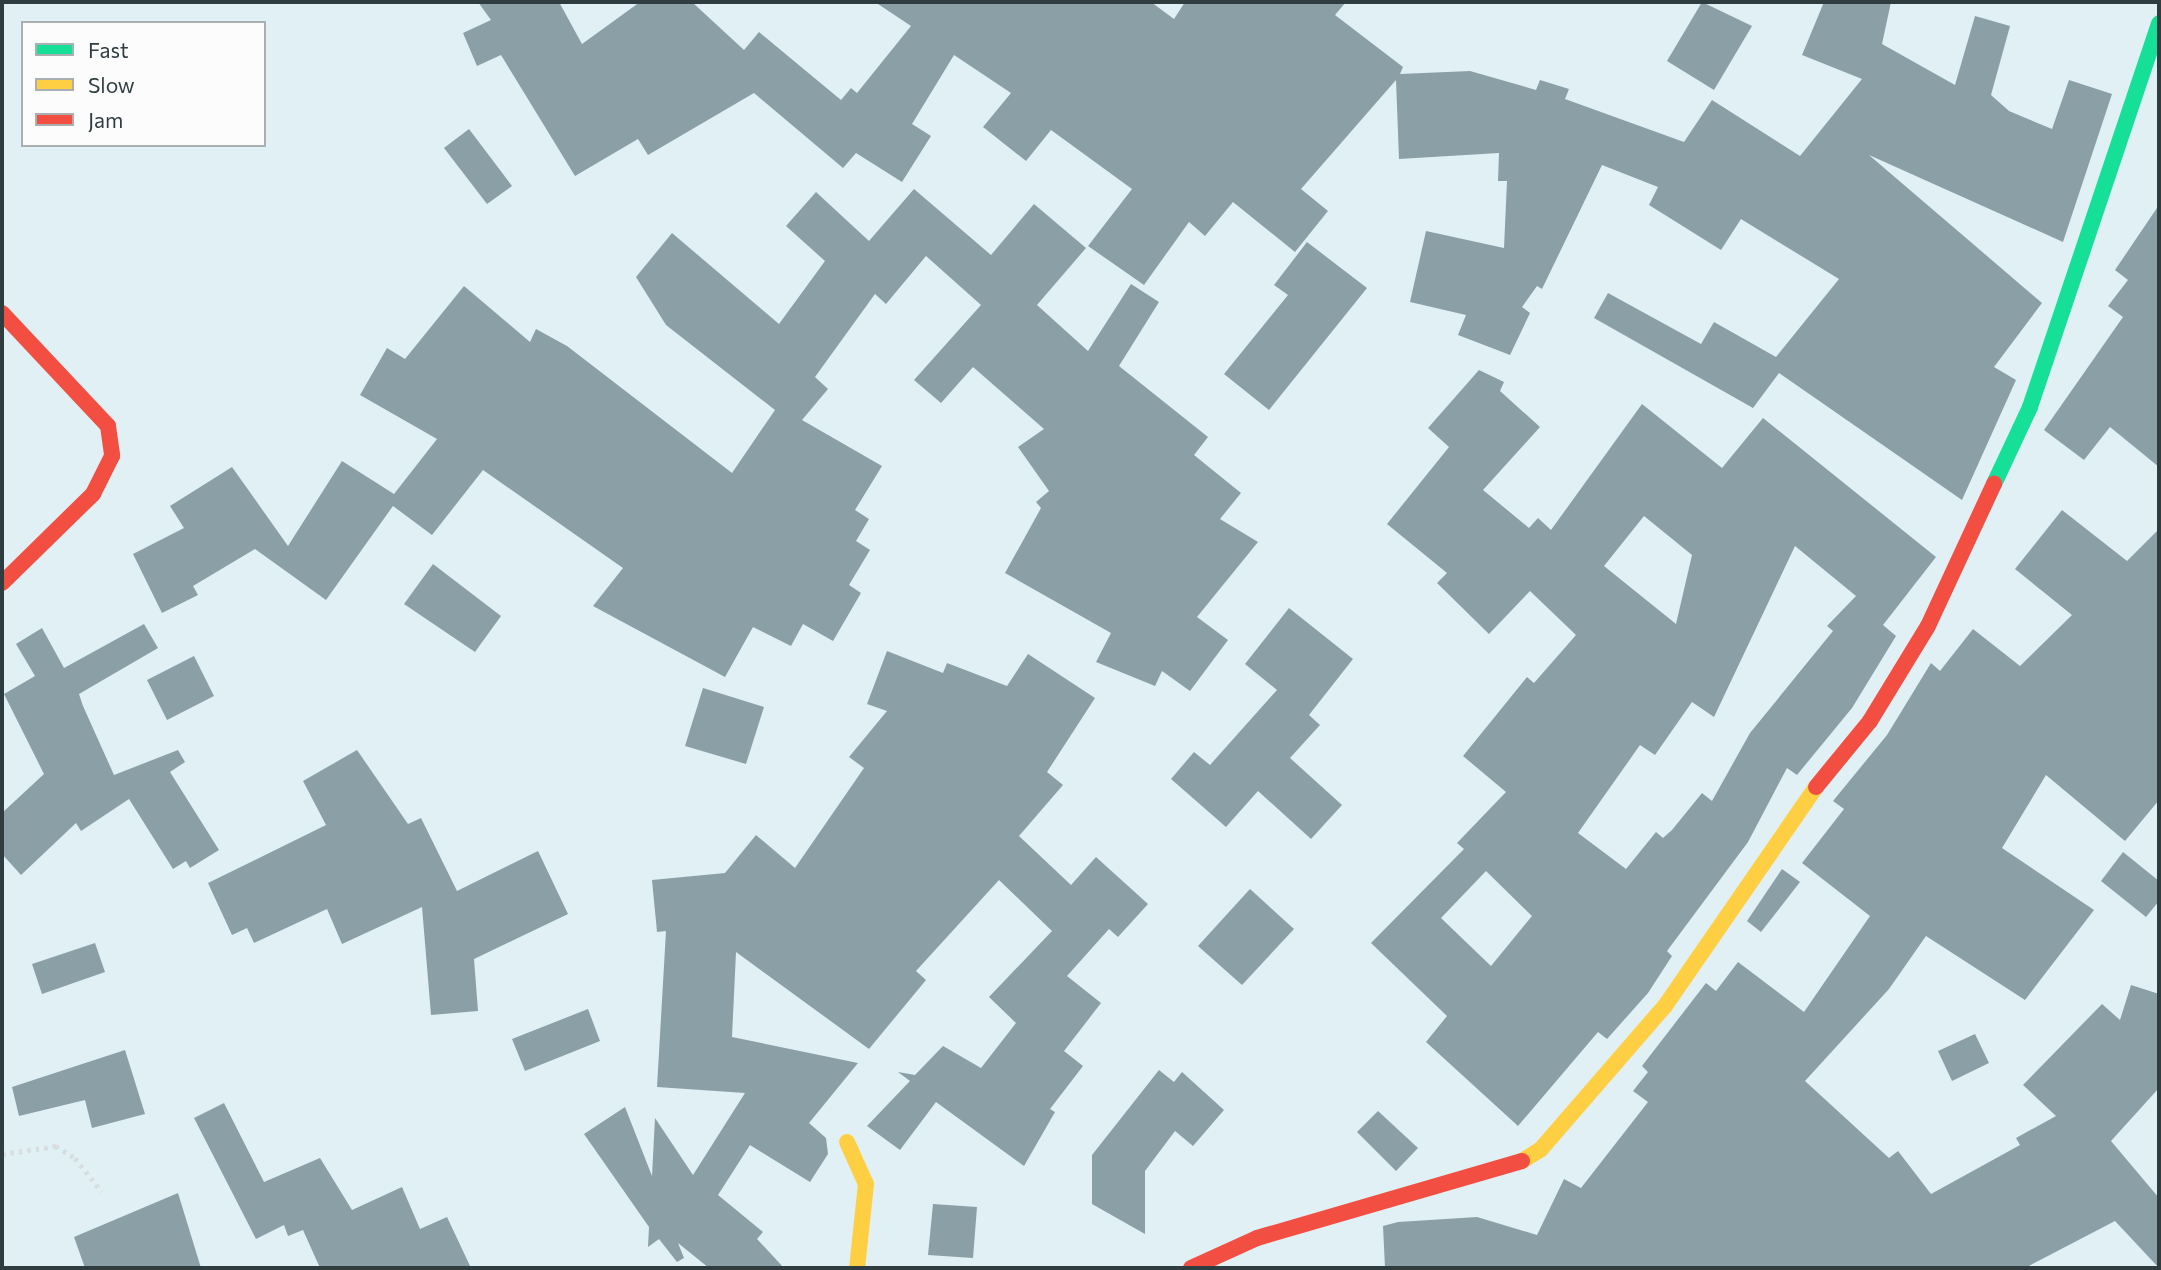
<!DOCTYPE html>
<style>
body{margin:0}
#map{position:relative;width:2161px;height:1270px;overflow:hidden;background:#e0f0f5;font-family:Commissioner,sans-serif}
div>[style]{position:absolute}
.building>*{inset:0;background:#8ba0a6}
.path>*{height:4.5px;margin-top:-2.25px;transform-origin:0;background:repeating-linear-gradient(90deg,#d8dddf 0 3.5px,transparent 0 8.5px)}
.fast>*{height:16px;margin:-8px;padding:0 8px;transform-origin:8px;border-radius:8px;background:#16e098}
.slow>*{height:16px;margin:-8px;padding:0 8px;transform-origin:8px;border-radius:8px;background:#ffcf43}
.jam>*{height:16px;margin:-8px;padding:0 8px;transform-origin:8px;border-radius:8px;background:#f24e42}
span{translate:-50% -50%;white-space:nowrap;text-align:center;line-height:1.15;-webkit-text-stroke:7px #fcfcfc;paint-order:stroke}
.frame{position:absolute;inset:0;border:4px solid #2f3d41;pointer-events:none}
.legend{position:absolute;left:21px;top:21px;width:245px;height:126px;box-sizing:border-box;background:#fcfcfc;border:2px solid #aab0b1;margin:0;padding:9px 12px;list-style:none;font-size:21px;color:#2f3d41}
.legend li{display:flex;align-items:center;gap:14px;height:35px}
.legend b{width:35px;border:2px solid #aab0b1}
</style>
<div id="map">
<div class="building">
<i style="clip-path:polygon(478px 2px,559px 2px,582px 44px,640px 2px,692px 2px,744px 50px,759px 32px,841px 100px,851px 88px,857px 93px,911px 26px,875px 2px,1151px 2px,1174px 19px,1185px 2px,1346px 2px,1335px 15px,1403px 67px,1400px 74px,1470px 71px,1536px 90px,1540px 80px,1569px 89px,1565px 99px,1684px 142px,1712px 100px,1800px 156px,1862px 79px,1802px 55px,1824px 2px,1891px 2px,1882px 44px,1955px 85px,1975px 16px,2010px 26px,1991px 95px,2009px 111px,2052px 129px,2069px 80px,2112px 94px,2063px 242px,1869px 155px,2042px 303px,1994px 367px,2016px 380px,1962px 500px,1779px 373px,1753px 408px,1594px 318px,1608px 293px,1701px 344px,1714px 322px,1776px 357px,1839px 279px,1741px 219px,1721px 250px,1649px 205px,1658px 187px,1602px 165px,1542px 289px,1537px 286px,1522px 307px,1530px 313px,1510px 355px,1458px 335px,1466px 315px,1410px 302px,1426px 231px,1504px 248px,1507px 181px,1498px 181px,1499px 153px,1399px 159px,1396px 80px,1301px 189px,1328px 211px,1295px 252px,1233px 202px,1205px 236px,1189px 222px,1144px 285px,1088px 246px,1132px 189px,1051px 130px,1026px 161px,983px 127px,1011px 93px,954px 55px,912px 124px,931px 136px,902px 182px,856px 153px,843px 168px,754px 93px,648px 155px,638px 139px,575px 176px,501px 55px,477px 66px,463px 33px,491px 20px)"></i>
<i style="clip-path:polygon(1702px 2px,1752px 26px,1714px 90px,1667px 61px)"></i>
<i style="clip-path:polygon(469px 129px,512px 186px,487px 204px,444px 148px)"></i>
<i style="clip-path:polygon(914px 189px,991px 255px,1034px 204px,1086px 248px,1037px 305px,1088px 351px,1131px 284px,1159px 302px,1119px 366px,1208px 437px,1194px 455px,1241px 493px,1220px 519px,1258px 542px,1197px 617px,1228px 640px,1190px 691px,1162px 671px,1155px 686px,1096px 662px,1111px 633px,1005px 573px,1041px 508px,1036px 502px,1049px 491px,1018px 447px,1044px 429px,973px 367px,941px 403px,914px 380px,981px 305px,926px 256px,886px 304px,875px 294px,815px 377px,828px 389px,802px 420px,882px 466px,855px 510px,869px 519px,856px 541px,870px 550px,849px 585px,861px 593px,833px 641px,803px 624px,791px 646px,753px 627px,725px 677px,593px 606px,623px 568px,483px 470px,432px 535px,393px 506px,326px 600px,255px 549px,193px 586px,198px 595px,162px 613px,133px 554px,184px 528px,170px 506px,232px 467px,288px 546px,342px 461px,394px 494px,437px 439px,360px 395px,387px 348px,405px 359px,464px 286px,530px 342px,536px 329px,567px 346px,732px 473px,775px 410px,666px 325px,636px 277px,672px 233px,779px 324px,825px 261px,786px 226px,816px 192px,869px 241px)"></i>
<i style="clip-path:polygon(2159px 205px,2159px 467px,2110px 427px,2084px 460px,2044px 430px,2123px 317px,2108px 306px,2128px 280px,2115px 270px)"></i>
<i style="clip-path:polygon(1307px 242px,1367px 288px,1269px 410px,1224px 374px,1288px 295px,1274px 285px)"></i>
<i style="clip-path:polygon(evenodd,1479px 370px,1504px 382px,1500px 391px,1540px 427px,1483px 490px,1529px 528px,1538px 518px,1551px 530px,1642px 404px,1722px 468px,1763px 418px,1936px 557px,1883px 625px,1896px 636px,1852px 708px,1797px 775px,1787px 768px,1748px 842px,1667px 951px,1672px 956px,1648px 993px,1607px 1039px,1598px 1032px,1518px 1126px,1426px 1042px,1447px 1016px,1371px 943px,1464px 849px,1457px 843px,1506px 792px,1463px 756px,1527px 677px,1534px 683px,1576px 635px,1530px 591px,1489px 634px,1437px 583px,1447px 573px,1387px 524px,1449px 447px,1428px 428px,1479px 370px,1644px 516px,1692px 555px,1676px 624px,1604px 566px,1644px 516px,1479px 370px,1795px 546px,1856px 596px,1827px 626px,1833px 631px,1750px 733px,1712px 801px,1702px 793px,1672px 830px,1663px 838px,1656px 832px,1626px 869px,1578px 833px,1640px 745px,1655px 755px,1692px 702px,1714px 717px,1795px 546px,1479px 370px,1486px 871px,1532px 916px,1491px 966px,1441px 918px,1486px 871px)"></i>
<i style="clip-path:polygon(2062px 510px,2127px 561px,2159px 529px,2159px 800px,2125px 841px,2046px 775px,2002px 848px,2094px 910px,2025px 1000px,1926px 936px,1889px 989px,1805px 1081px,1889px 1158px,1898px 1151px,1931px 1194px,2020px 1145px,2016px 1138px,2056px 1116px,2023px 1085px,2102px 1004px,2120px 1020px,2131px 985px,2159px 994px,2159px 1088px,2111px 1141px,2159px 1198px,2159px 1268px,2115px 1221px,2025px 1268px,1385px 1268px,1383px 1226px,1398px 1222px,1477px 1217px,1537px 1235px,1564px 1179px,1581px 1188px,1648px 1102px,1633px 1091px,1648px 1072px,1642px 1066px,1706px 983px,1716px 991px,1738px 962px,1804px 1012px,1870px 916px,1802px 863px,1844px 809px,1833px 801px,1887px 735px,1931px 663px,1940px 671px,1973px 629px,2020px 666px,2072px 615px,2015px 569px)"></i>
<i style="clip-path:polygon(433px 564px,501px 616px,475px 652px,404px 604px)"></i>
<i style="clip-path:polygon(1289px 608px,1353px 659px,1309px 715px,1320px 725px,1290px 758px,1342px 805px,1311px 839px,1258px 791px,1226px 827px,1171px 779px,1194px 752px,1210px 765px,1277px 690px,1245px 664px)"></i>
<i style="clip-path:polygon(144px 624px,158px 648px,79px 694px,83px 706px,114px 775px,178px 750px,185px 762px,170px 772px,219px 850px,190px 868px,186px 861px,173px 869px,129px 799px,81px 831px,76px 823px,21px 875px,2px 854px,2px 813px,44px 774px,4px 694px,35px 676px,16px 644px,42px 628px,64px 668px)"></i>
<i style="clip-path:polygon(887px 651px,943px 673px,947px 663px,1007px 686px,1028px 654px,1095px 698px,1047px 772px,1063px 785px,1019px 836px,1071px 885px,1096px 857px,1148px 904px,1118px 937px,1109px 929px,1067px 976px,1101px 1003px,1064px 1051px,1083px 1066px,1050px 1109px,1055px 1112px,1024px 1166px,936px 1102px,900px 1150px,867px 1126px,910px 1081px,898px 1072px,915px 1075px,943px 1046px,981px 1068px,1016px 1023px,989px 997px,1052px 931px,999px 880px,916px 971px,926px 980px,869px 1049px,736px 952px,732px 1037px,858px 1063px,809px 1123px,826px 1138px,828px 1154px,810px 1182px,750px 1145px,718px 1195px,763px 1232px,757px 1239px,784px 1268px,709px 1268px,678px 1243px,684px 1258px,677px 1262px,659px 1239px,648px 1247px,649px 1227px,584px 1134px,625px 1107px,652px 1176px,655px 1118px,693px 1175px,745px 1093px,657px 1087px,666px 931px,657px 932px,652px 880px,725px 873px,756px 835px,795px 868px,864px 768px,849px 757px,887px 711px,867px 704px)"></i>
<i style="clip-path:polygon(194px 656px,214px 696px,167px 720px,147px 680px)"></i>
<i style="clip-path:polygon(703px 688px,764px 707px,746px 764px,685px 746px)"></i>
<i style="clip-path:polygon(357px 750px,408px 824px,421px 818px,457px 891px,538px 851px,568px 914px,474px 959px,478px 1011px,431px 1015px,422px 907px,342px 944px,327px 909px,254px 943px,247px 928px,232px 935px,208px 883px,326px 825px,303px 781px)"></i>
<i style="clip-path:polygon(2123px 852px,2159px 881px,2159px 901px,2146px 917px,2101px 881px)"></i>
<i style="clip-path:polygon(1782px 869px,1800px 882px,1761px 932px,1747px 921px)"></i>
<i style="clip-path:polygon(1250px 889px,1294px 929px,1242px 985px,1198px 946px)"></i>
<i style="clip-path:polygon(95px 943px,105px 972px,42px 994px,32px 964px)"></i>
<i style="clip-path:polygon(588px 1009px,600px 1041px,525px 1071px,512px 1039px)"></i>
<i style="clip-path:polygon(1975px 1034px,1989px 1063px,1952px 1081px,1938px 1051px)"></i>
<i style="clip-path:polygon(125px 1050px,145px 1114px,92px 1128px,85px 1100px,19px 1116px,12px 1087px)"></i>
<i style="clip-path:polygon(1159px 1070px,1174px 1082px,1182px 1072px,1224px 1110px,1193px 1146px,1175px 1131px,1145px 1171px,1145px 1234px,1092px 1204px,1092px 1155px)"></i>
<i style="clip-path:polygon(224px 1103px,264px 1182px,320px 1158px,352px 1210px,402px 1187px,420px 1229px,447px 1217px,471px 1268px,320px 1268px,303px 1230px,288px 1236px,284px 1225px,256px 1239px,194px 1118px)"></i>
<i style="clip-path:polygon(1378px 1111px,1418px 1148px,1396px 1171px,1357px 1132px)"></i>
<i style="clip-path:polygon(178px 1193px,201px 1268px,85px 1268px,74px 1237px)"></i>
<i style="clip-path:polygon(933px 1204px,977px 1207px,973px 1258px,928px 1255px)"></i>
</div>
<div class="path">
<i style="left:2px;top:1154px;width:55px;rotate:-8.4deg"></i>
<i style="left:56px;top:1146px;width:22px;rotate:32deg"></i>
<i style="left:75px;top:1158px;width:43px;rotate:51.5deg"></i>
</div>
<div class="fast">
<i style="left:1994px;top:484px;width:85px;rotate:-64.9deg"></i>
<i style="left:2030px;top:407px;width:405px;rotate:-71.4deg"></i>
</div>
<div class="slow">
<i style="left:847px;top:1142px;width:46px;rotate:65.7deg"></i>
<i style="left:866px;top:1184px;width:84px;rotate:96.1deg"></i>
<i style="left:1522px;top:1161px;width:22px;rotate:-32deg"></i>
<i style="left:1541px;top:1149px;width:189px;rotate:-49.1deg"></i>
<i style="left:1665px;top:1006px;width:266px;rotate:-55.4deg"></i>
</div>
<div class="jam">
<i style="left:2px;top:313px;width:155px;rotate:46.8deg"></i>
<i style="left:108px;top:426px;width:30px;rotate:82deg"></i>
<i style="left:112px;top:456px;width:42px;rotate:116.6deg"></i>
<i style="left:93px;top:494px;width:127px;rotate:135.6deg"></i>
<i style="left:1816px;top:787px;width:85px;rotate:-50.7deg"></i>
<i style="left:1870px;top:721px;width:111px;rotate:-58.6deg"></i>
<i style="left:1928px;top:626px;width:157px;rotate:-65.1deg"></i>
<i style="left:1191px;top:1268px;width:72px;rotate:-24.4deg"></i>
<i style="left:1257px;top:1238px;width:276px;rotate:-16.2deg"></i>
</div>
<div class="frame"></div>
<ul class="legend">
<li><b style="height:9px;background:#16e098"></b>Fast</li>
<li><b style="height:9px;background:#ffcf43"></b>Slow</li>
<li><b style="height:9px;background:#f24e42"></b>Jam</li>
</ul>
</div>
